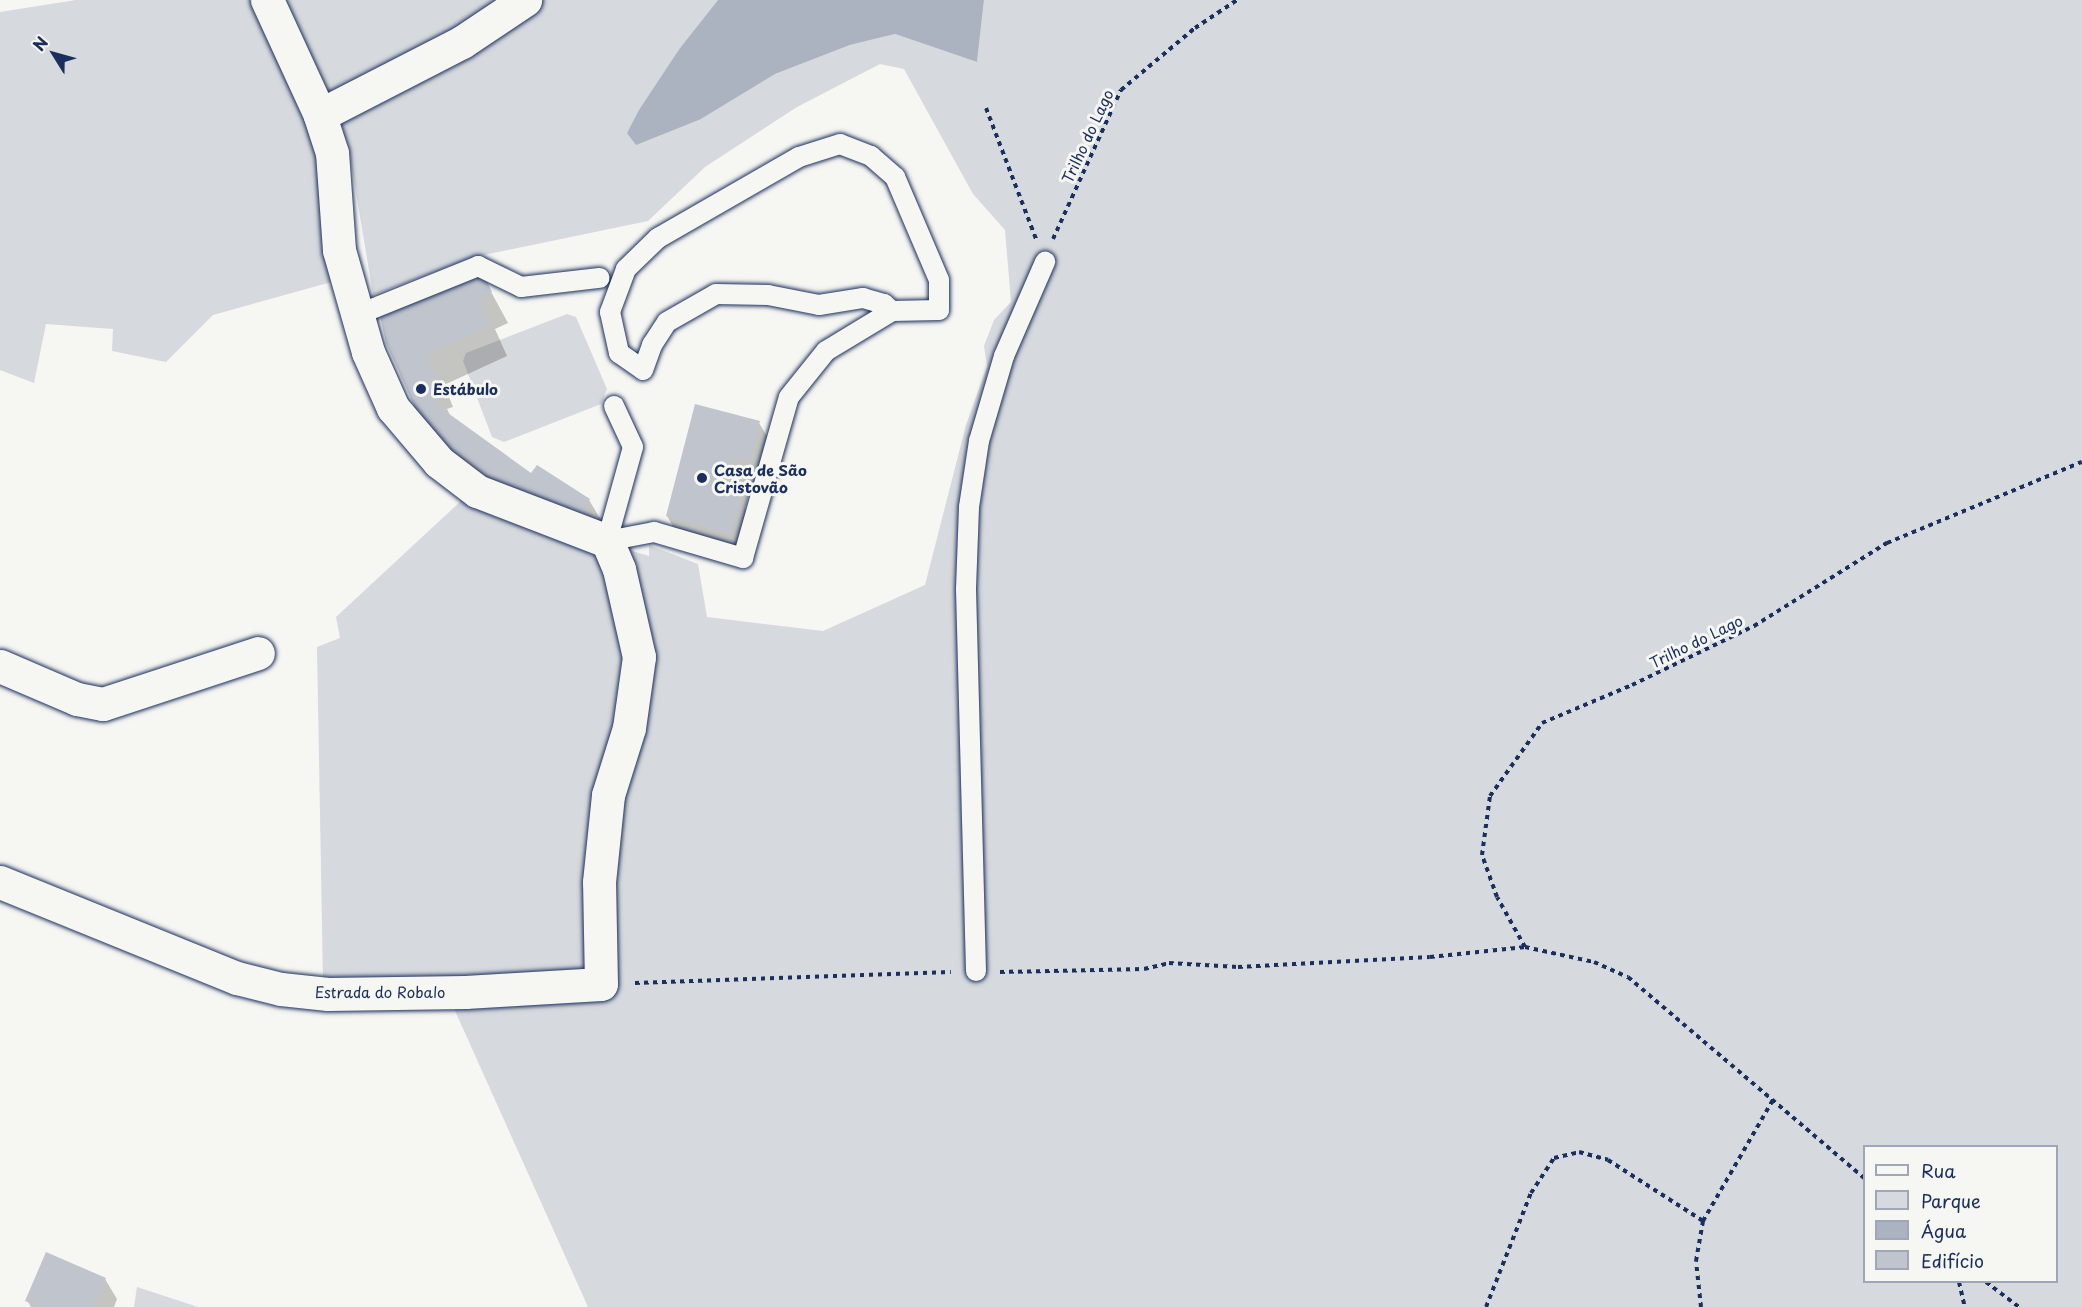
<!DOCTYPE html>
<meta charset="utf-8">
<style>
body{margin:0}
#map{position:relative;width:2082px;height:1307px;overflow:hidden;background:#f6f6f2;font-family:"Playpen Sans",sans-serif}
div>[style]{position:absolute}
.green>*{inset:0;background:#d6d9dd}
.water>*{inset:0;background:#abb2c0}
.shadow>*{inset:0;background:#0003}
.building>*{inset:0;background:#c0c4cd}
.path>*{height:4px;margin-top:-2px;transform-origin:0;background:repeating-linear-gradient(90deg,#1b2f5e 0 4.5px,transparent 0 9px)}
.roads{filter:drop-shadow(0 0 2px #1b2f5e) drop-shadow(0 0 2px #1b2f5e)}
.service>*{height:20px;margin:-10px;padding:0 10px;transform-origin:10px;border-radius:10px;background:#f6f6f2}
.minor>*{height:33px;margin:-16.5px;padding:0 16.5px;transform-origin:16.5px;border-radius:16.5px;background:#f6f6f2}
.dots>*{width:16px;height:16px;translate:-50% -50%;box-sizing:border-box;border:3px solid #f6f6f2;border-radius:50%}
span{translate:-50% -50%;white-space:nowrap;text-align:center;line-height:1.15;-webkit-text-stroke:6px #f6f6f2;paint-order:stroke}
.street-label{font-size:15px;color:#1b2f5e}
.poi-label{font-size:15px;color:#1b2f5e;font-weight:700}
.left{translate:0 -50%;text-align:left}
.legend{position:absolute;left:1863px;top:1145px;width:195px;height:138px;box-sizing:border-box;background:#f6f6f2;border:2px solid #9ea6b7;margin:0;padding:8px 10px;list-style:none;font-size:18px;color:#1b2f5e}
.legend li{display:flex;align-items:center;gap:12px;height:30px}
.legend b{width:30px;border:2px solid #9ea6b7}
.north{position:absolute;left:24px;top:24px;width:60px;height:60px;-webkit-text-stroke:4px #f6f6f2;paint-order:stroke;rotate:307deg;font-size:16px;font-weight:700;line-height:24px;text-align:center;color:#1b2f5e}
.north::after{content:'';display:block;margin:auto;width:21px;height:27px;background:#1b2f5e;clip-path:polygon(50% 0,100% 100%,50% 72%,0 100%)}
</style>
<div id="map">
<div class="green">
<i style="clip-path:polygon(76px 0,252px 0,317px 150px,335px 281px,213px 315px,166px 362px,112px 351px,113px 329px,46px 324px,34px 383px,0 370px,0 12px)"></i>
<i style="clip-path:polygon(evenodd,286px 0,718px 0,680px 48px,627px 133px,701px 119px,775px 74px,850px 45px,895px 34px,977px 62px,984px 0,2082px 0,2082px 1307px,588px 1307px,452px 1004px,323px 981px,317px 647px,340px 638px,336px 617px,462px 500px,649px 556px,649px 545px,698px 564px,707px 617px,823px 631px,925px 585px,966px 425px,987px 366px,984px 346px,994px 320px,1011px 302px,1005px 230px,973px 194px,904px 69px,880px 64px,797px 107px,705px 167px,648px 221px,474px 257px,373px 295px,348px 144px,286px 0,1864px 1146px,2056px 1146px,2056px 1282px,1864px 1282px,1864px 1146px)"></i>
<i style="clip-path:polygon(567px 314px,576px 317px,607px 389px,601px 404px,504px 442px,492px 437px,463px 361px,466px 353px)"></i>
<i style="clip-path:polygon(137px 1287px,198px 1307px,134px 1307px)"></i>
</div>
<div class="water">
<i style="clip-path:polygon(718px 0,984px 0,977px 62px,895px 34px,850px 45px,775px 74px,701px 119px,636px 145px,627px 133px,639px 110px,680px 48px)"></i>
</div>
<div class="shadow">
<i style="clip-path:polygon(483px 277px,508px 323px,495px 329px,507px 356px,444px 385px,453px 407px,447px 409px,451px 417px,532px 475px,589px 500px,607px 530px,599px 549px,441px 452px,388px 343px)"></i>
<i style="clip-path:polygon(759px 423px,777px 453px,767px 491px,751px 487px,745px 508px,758px 530px,750px 564px,685px 547px,667px 516px)"></i>
<i style="clip-path:polygon(105px 1279px,117px 1299px,114px 1307px,31px 1307px,27px 1300px)"></i>
</div>
<div class="building">
<i style="clip-path:polygon(484px 275px,492px 292px,479px 298px,491px 325px,427px 354px,436px 376px,431px 378px,440px 399px,434px 403px,531px 473px,537px 465px,590px 499px,581px 520px,487px 474px,433px 436px,421px 421px,386px 343px,380px 316px)"></i>
<i style="clip-path:polygon(695px 404px,760px 421px,750px 461px,734px 457px,724px 494px,741px 498px,732px 534px,666px 516px)"></i>
<i style="clip-path:polygon(46px 1252px,106px 1278px,94px 1307px,41px 1307px,25px 1301px)"></i>
</div>
<div class="path">
<i style="left:986px;top:108px;width:140px;rotate:69.1deg"></i>
<i style="left:1053px;top:239px;width:164px;rotate:-65.5deg"></i>
<i style="left:1121px;top:90px;width:97px;rotate:-40deg"></i>
<i style="left:1195px;top:28px;width:50px;rotate:-33.7deg"></i>
<i style="left:1525px;top:947px;width:57px;rotate:-119.2deg"></i>
<i style="left:1497px;top:897px;width:45px;rotate:-109.7deg"></i>
<i style="left:1482px;top:855px;width:60px;rotate:-82.3deg"></i>
<i style="left:1490px;top:796px;width:90px;rotate:-54.5deg"></i>
<i style="left:1542px;top:723px;width:98px;rotate:-22.9deg"></i>
<i style="left:1632px;top:685px;width:136px;rotate:-25.8deg"></i>
<i style="left:1754px;top:626px;width:157px;rotate:-32deg"></i>
<i style="left:1887px;top:543px;width:211px;rotate:-22.6deg"></i>
<i style="left:1000px;top:972px;width:144px;rotate:-1.2deg"></i>
<i style="left:1144px;top:969px;width:26px;rotate:-13deg"></i>
<i style="left:1169px;top:963px;width:69px;rotate:3.3deg"></i>
<i style="left:1238px;top:967px;width:192px;rotate:-3deg"></i>
<i style="left:1430px;top:957px;width:96px;rotate:-6deg"></i>
<i style="left:1525px;top:947px;width:71px;rotate:12.3deg"></i>
<i style="left:1594px;top:962px;width:37px;rotate:24deg"></i>
<i style="left:1628px;top:977px;width:310px;rotate:40.4deg"></i>
<i style="left:635px;top:983px;width:316px;rotate:-2deg"></i>
<i style="left:1959px;top:1282px;width:26px;rotate:77deg"></i>
<i style="left:1986px;top:1282px;width:41px;rotate:37.1deg"></i>
<i style="left:1486px;top:1307px;width:123px;rotate:-68.5deg"></i>
<i style="left:1531px;top:1193px;width:42px;rotate:-56.7deg"></i>
<i style="left:1554px;top:1158px;width:26px;rotate:-13deg"></i>
<i style="left:1579px;top:1152px;width:30px;rotate:15deg"></i>
<i style="left:1608px;top:1160px;width:113px;rotate:32.7deg"></i>
<i style="left:1701px;top:1307px;width:46px;rotate:-96.2deg"></i>
<i style="left:1696px;top:1261px;width:41px;rotate:-80.1deg"></i>
<i style="left:1703px;top:1221px;width:142px;rotate:-60deg"></i>
</div>
<div class="roads">
<div class="service">
<i style="left:357px;top:315px;width:131px;rotate:-22deg"></i>
<i style="left:478px;top:266px;width:48px;rotate:26deg"></i>
<i style="left:521px;top:287px;width:79px;rotate:-6.6deg"></i>
<i style="left:614px;top:406px;width:45px;rotate:65.1deg"></i>
<i style="left:633px;top:447px;width:98px;rotate:105.5deg"></i>
<i style="left:607px;top:541px;width:48px;rotate:-10.8deg"></i>
<i style="left:654px;top:532px;width:93px;rotate:16.3deg"></i>
<i style="left:743px;top:558px;width:167px;rotate:-74.1deg"></i>
<i style="left:789px;top:397px;width:59px;rotate:-51.2deg"></i>
<i style="left:826px;top:351px;width:77px;rotate:-31.2deg"></i>
<i style="left:892px;top:311px;width:47px;rotate:-1.2deg"></i>
<i style="left:939px;top:310px;width:30px;rotate:-90deg"></i>
<i style="left:939px;top:280px;width:112px;rotate:-113.1deg"></i>
<i style="left:895px;top:177px;width:32px;rotate:-139deg"></i>
<i style="left:871px;top:156px;width:33px;rotate:-159deg"></i>
<i style="left:840px;top:144px;width:43px;rotate:162.4deg"></i>
<i style="left:799px;top:157px;width:163px;rotate:150.1deg"></i>
<i style="left:658px;top:238px;width:45px;rotate:135.9deg"></i>
<i style="left:626px;top:269px;width:46px;rotate:110.4deg"></i>
<i style="left:610px;top:312px;width:42px;rotate:77.6deg"></i>
<i style="left:619px;top:353px;width:29px;rotate:35deg"></i>
<i style="left:643px;top:370px;width:27px;rotate:-70deg"></i>
<i style="left:652px;top:345px;width:27px;rotate:-57deg"></i>
<i style="left:667px;top:322px;width:56px;rotate:-29.7deg"></i>
<i style="left:716px;top:294px;width:52px;rotate:1.1deg"></i>
<i style="left:768px;top:295px;width:52px;rotate:11.1deg"></i>
<i style="left:819px;top:305px;width:45px;rotate:-9deg"></i>
<i style="left:863px;top:298px;width:22px;rotate:16deg"></i>
<i style="left:884px;top:304px;width:11px;rotate:41deg"></i>
<i style="left:976px;top:971px;width:382px;rotate:-91.5deg"></i>
<i style="left:966px;top:589px;width:82px;rotate:-87.9deg"></i>
<i style="left:969px;top:507px;width:67px;rotate:-81.4deg"></i>
<i style="left:979px;top:441px;width:89px;rotate:-73.6deg"></i>
<i style="left:1004px;top:356px;width:103px;rotate:-66.4deg"></i>
</div>
<div class="minor">
<i style="left:320px;top:115px;width:160px;rotate:-27.2deg"></i>
<i style="left:462px;top:42px;width:76px;rotate:-33.7deg"></i>
<i style="left:0;top:666px;width:84px;rotate:23.2deg"></i>
<i style="left:77px;top:699px;width:26px;rotate:11deg"></i>
<i style="left:103px;top:704px;width:163px;rotate:-18.2deg"></i>
<i style="left:0;top:882px;width:256px;rotate:22.1deg"></i>
<i style="left:237px;top:978px;width:45px;rotate:14deg"></i>
<i style="left:281px;top:989px;width:47px;rotate:6.1deg"></i>
<i style="left:328px;top:994px;width:137px;rotate:-0.8deg"></i>
<i style="left:465px;top:992px;width:136px;rotate:-3.4deg"></i>
<i style="left:601px;top:984px;width:102px;rotate:-91.1deg"></i>
<i style="left:599px;top:882px;width:87px;rotate:-84.1deg"></i>
<i style="left:608px;top:795px;width:70px;rotate:-72.6deg"></i>
<i style="left:629px;top:728px;width:72px;rotate:-82deg"></i>
<i style="left:639px;top:657px;width:90px;rotate:-102.8deg"></i>
<i style="left:619px;top:569px;width:30px;rotate:-113deg"></i>
<i style="left:607px;top:541px;width:139px;rotate:-159deg"></i>
<i style="left:477px;top:491px;width:48px;rotate:-142.7deg"></i>
<i style="left:439px;top:462px;width:71px;rotate:-130.4deg"></i>
<i style="left:393px;top:408px;width:61px;rotate:-114.1deg"></i>
<i style="left:368px;top:352px;width:106px;rotate:-105.9deg"></i>
<i style="left:339px;top:250px;width:97px;rotate:-94.1deg"></i>
<i style="left:332px;top:153px;width:40px;rotate:-108deg"></i>
<i style="left:320px;top:115px;width:127px;rotate:-114.7deg"></i>
</div>
</div>
<div class="dots">
<i style="left:421px;top:389px;background:#1b2f5e"></i>
<i style="left:702px;top:478px;background:#1b2f5e"></i>
</div>
<div class="street-label">
<span style="left:1087px;top:136px;rotate:-65deg">Trilho do Lago</span>
<span style="left:1696px;top:641px;rotate:-26deg">Trilho do Lago</span>
<span style="left:380px;top:992px">Estrada do Robalo</span>
</div>
<div class="poi-label">
<span class="left" style="left:433px;top:389px">Estábulo</span>
<span class="left" style="left:714px;top:478px">Casa de São<br>Cristovão</span>
</div>
<ul class="legend">
<li><b style="height:8px;background:#f6f6f2"></b>Rua</li>
<li><b style="height:16px;background:#d6d9dd"></b>Parque</li>
<li><b style="height:16px;background:#abb2c0"></b>Água</li>
<li><b style="height:16px;background:#c0c4cd"></b>Edifício</li>
</ul>
<div class="north">N</div>
</div>
